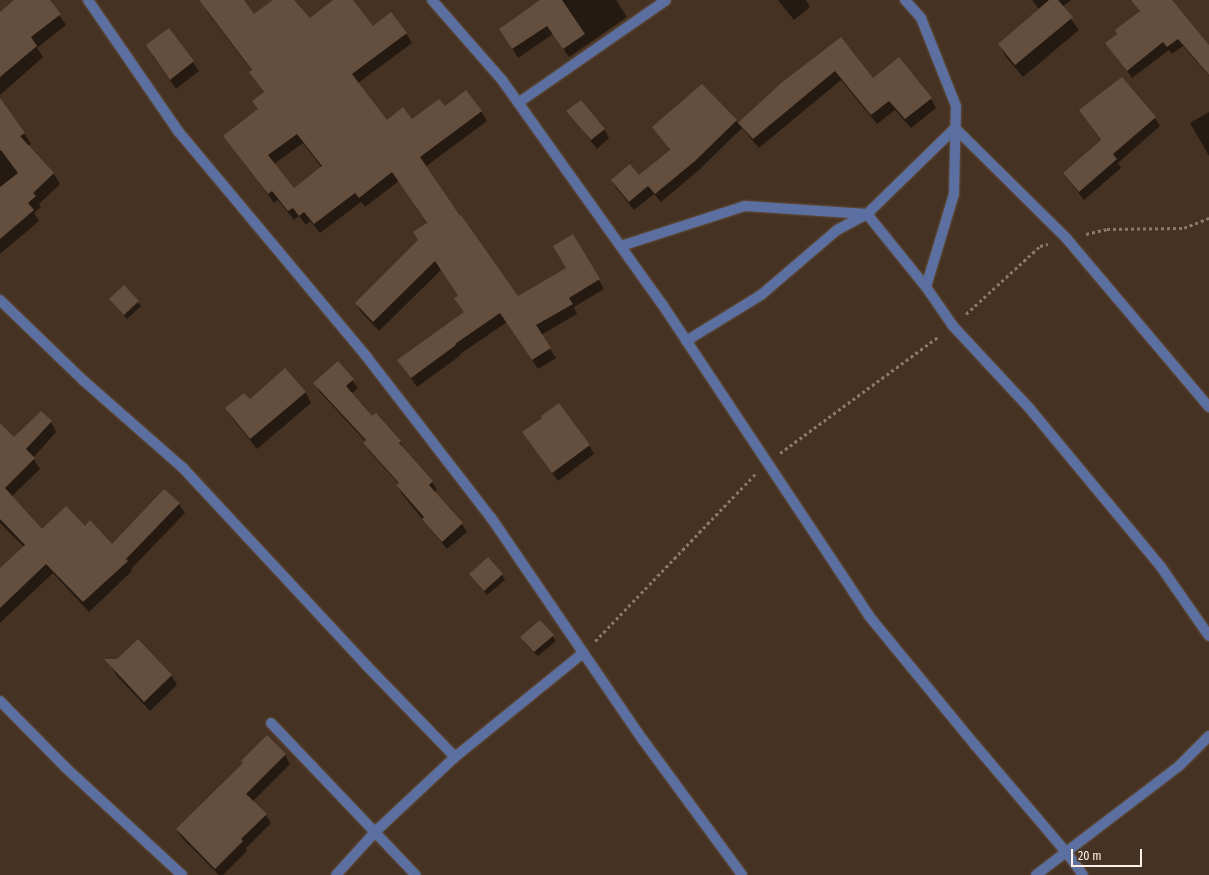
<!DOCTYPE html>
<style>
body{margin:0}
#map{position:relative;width:1209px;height:875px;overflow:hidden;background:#463222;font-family:"Fira Sans Condensed",sans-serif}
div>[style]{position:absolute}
.shadow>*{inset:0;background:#0007}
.building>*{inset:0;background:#644e3e}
.path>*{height:2.5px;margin-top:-1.25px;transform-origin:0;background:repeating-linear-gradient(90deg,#8b7a6c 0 3px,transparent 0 6px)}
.roads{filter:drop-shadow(0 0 1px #635041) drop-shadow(0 0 1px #635041)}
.minor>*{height:10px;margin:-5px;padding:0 5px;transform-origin:5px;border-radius:5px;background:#5c6fa1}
span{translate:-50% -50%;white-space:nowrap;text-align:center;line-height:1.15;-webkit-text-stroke:3px #463222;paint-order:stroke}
.scale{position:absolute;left:1071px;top:849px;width:71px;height:18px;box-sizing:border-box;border:2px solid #fcefe5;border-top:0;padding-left:5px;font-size:12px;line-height:14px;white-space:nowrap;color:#fcefe5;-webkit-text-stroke:3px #463222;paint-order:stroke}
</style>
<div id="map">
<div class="shadow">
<i style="clip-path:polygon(16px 0,49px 0,66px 25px,37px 48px,43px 57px,0 95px,0 13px)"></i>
<i style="clip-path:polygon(evenodd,207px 0,243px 0,254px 15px,274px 0,293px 0,310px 19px,335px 0,351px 0,373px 28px,406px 33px,412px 43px,358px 83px,386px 121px,412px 121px,445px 107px,481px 111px,487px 121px,425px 167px,460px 218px,518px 297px,567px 268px,572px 235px,604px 289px,574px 307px,577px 314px,541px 335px,556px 358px,538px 369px,507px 322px,460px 354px,461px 355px,417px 387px,399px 361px,465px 313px,458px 296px,441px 270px,379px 331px,361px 312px,356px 303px,419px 241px,427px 224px,399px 181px,365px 207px,361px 202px,320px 233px,310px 221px,306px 225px,299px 216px,294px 220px,278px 200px,274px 203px,224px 136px,259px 110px,264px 93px,251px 73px,252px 71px,208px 13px,202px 3px,207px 0,303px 143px,322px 168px,294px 189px,274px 164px,303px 143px)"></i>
<i style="clip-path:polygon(543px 0,616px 0,627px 17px,569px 57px,553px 34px,518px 58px,506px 38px)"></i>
<i style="clip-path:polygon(778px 0,806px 0,810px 7px,794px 20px)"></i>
<i style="clip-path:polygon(1032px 0,1071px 0,1062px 7px,1079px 30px,1023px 77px,1006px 57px,999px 44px,1039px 9px)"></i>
<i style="clip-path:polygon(1138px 0,1171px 0,1209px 47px,1209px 76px,1183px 46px,1172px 54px,1169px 50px,1132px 78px,1107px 43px,1140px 12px,1137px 7px)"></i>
<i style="clip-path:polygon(169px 29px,199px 71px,176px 89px,153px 56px)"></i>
<i style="clip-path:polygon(841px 38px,873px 79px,931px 99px,936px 108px,911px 128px,895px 110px,877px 124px,841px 80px,759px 148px,742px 128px,699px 170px,661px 202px,654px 194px,634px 210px,617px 189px,612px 180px,639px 177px,670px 151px,653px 127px,736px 120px,738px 124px,781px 85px)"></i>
<i style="clip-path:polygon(1122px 79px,1155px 118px,1160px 126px,1118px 163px,1121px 168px,1084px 200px,1064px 174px,1101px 141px,1080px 111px)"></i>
<i style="clip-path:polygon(0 100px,24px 133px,31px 144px,28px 146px,54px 174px,60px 184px,39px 204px,41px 207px,34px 213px,39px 221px,0 254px)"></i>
<i style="clip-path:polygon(568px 111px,604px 129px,609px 138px,597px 149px)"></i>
<i style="clip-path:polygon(1209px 112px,1209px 156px,1190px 123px)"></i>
<i style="clip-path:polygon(124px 287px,141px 306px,127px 319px,110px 299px)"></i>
<i style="clip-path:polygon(338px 362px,358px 388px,351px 394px,372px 417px,400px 442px,404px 450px,432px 482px,437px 490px,434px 492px,462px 524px,467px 532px,447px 549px,402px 494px,397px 486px,399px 484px,369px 451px,364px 443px,366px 442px,319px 391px,315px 383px)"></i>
<i style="clip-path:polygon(285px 370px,306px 393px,311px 403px,257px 449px,232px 418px,226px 408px,249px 401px)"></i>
<i style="clip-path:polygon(51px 422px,56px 432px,33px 458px,40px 469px,11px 497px,42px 531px,85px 527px,112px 546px,179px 504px,185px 513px,131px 569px,132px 571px,89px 612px,53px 573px,0 623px,0 570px,24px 547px,0 523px,0 432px,14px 438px)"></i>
<i style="clip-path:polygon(523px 433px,589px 445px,594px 454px,558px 481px)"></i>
<i style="clip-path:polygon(470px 574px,502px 575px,505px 580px,487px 595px)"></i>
<i style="clip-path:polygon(540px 621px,556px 641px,538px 656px,524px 642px)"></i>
<i style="clip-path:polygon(111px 666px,171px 675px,177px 685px,150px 711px,117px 676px)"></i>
<i style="clip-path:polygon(285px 755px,290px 764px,252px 802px,266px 815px,271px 823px,246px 848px,247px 851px,223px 875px,219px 875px,182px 838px,177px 830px)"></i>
</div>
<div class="building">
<i style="clip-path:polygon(14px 0,50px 0,61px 14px,31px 37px,37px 46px,0 77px,0 12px)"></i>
<i style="clip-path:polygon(evenodd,199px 0,244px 0,254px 14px,273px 0,294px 0,310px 18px,333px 0,353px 0,373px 26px,391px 12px,407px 33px,352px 74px,387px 120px,403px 107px,412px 119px,439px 99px,445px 106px,466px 90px,482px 111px,420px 157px,460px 216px,461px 215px,518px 296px,566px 268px,553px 246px,573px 234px,600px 279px,569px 298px,573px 304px,536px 325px,551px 348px,532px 360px,500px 313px,455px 344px,456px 345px,411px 378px,397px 360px,464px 312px,454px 298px,458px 296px,435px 261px,373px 322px,355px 303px,418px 240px,413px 232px,427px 223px,392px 172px,359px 198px,355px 193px,314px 224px,304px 212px,299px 216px,293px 208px,288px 211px,272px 191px,268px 194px,223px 136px,258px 109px,252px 101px,264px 92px,249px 72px,252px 70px,199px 0,297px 134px,322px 166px,294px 188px,268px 155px,297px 134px)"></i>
<i style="clip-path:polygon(540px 0,562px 0,585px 34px,563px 49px,547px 26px,512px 49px,499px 29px)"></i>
<i style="clip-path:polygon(1049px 0,1058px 0,1073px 17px,1015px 65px,998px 44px)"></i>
<i style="clip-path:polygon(1131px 0,1172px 0,1209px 45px,1209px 75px,1178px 39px,1167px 47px,1163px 42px,1127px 71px,1105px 43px,1117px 34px,1115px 30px,1140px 11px)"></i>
<i style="clip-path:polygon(169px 28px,194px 61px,170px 80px,146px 45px)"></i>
<i style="clip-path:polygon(841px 37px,873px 78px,899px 57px,932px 98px,905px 119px,889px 101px,871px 115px,835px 71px,753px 139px,738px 123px,780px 84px)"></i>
<i style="clip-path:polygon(1122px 77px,1156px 117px,1113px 154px,1117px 159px,1079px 192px,1063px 173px,1101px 140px,1079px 110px)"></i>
<i style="clip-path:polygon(702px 84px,737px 120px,695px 161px,655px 194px,648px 186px,629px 202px,611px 180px,630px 164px,639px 175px,670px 150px,652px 127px)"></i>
<i style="clip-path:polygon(0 98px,25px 133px,20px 136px,54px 173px,33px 193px,36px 196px,28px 203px,34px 210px,0 239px,0 187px,18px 173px,1px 150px,0 151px)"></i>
<i style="clip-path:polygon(581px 100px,605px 129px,591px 140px,566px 111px)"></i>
<i style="clip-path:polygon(124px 285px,139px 301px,124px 315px,109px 299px)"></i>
<i style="clip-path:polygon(338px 361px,354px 379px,346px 386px,372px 416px,376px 413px,401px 441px,399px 443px,433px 481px,429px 485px,463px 523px,442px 542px,422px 519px,424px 517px,396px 485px,399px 483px,363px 443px,366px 440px,313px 383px)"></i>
<i style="clip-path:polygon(285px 368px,306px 392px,250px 439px,225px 408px,244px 393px,250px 399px)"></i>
<i style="clip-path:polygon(559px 403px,590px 445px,552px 473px,522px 432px,542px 418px,541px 416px)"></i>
<i style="clip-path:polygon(41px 411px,52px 421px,26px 449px,35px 458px,5px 488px,42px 529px,66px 506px,85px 526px,90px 520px,112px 544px,164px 489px,180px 503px,126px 559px,128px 561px,83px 602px,46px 564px,0 608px,0 568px,25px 545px,0 519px,0 423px,14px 437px)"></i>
<i style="clip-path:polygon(488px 557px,503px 574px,484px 591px,469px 574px)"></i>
<i style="clip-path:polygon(540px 620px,554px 635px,534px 652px,520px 637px)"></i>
<i style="clip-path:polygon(138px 639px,172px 675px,144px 702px,104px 659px,117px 659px)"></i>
<i style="clip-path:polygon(267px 735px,286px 754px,246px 794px,267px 814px,241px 839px,243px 841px,215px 869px,176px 829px,243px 763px,241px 761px)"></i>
</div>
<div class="path">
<i style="left:1086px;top:234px;width:22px;rotate:-13deg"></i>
<i style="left:1107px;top:229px;width:77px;rotate:-0.7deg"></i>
<i style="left:1184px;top:228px;width:27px;rotate:-22deg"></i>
<i style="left:966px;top:314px;width:100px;rotate:-42.6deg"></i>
<i style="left:1040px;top:246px;width:8px;rotate:-14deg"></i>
<i style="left:780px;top:453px;width:197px;rotate:-36.3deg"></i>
<i style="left:595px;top:641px;width:231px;rotate:-46.2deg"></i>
</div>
<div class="roads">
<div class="minor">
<i style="left:88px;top:0;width:159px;rotate:55.5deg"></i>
<i style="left:178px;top:131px;width:293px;rotate:50.1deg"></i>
<i style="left:366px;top:356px;width:206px;rotate:52.3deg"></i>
<i style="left:492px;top:519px;width:268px;rotate:55.7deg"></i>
<i style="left:643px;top:740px;width:167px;rotate:53.7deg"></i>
<i style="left:432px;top:0;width:106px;rotate:48.8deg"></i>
<i style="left:502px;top:80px;width:275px;rotate:54.5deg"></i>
<i style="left:662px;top:304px;width:374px;rotate:56.4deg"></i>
<i style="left:869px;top:616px;width:167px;rotate:50.6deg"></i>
<i style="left:975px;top:745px;width:142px;rotate:49.6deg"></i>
<i style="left:1067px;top:853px;width:27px;rotate:54deg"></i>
<i style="left:905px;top:0;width:24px;rotate:48deg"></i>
<i style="left:921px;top:18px;width:95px;rotate:68.3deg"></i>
<i style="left:956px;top:106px;width:88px;rotate:91.3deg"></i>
<i style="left:954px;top:194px;width:97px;rotate:106.8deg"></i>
<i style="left:518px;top:103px;width:180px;rotate:-34.8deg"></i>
<i style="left:621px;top:246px;width:130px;rotate:-17.9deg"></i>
<i style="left:745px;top:206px;width:122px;rotate:3.8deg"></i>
<i style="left:867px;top:214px;width:94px;rotate:51.1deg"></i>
<i style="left:926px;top:287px;width:47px;rotate:55.3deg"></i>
<i style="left:953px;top:326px;width:113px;rotate:47.1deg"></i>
<i style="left:1030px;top:409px;width:205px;rotate:50.3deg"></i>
<i style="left:1161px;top:567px;width:84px;rotate:55.2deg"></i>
<i style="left:0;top:300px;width:117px;rotate:44deg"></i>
<i style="left:84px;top:381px;width:132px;rotate:41.3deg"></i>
<i style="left:183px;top:468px;width:269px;rotate:47.1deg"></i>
<i style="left:366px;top:665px;width:128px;rotate:45.9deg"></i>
<i style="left:686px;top:341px;width:88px;rotate:-31.5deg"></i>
<i style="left:761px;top:295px;width:100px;rotate:-40.5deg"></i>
<i style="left:837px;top:230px;width:34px;rotate:-28deg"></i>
<i style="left:867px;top:214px;width:123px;rotate:-44.3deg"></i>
<i style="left:955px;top:128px;width:158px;rotate:44.7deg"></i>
<i style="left:1067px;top:239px;width:220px;rotate:49.8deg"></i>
<i style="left:0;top:701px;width:93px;rotate:45.4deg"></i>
<i style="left:65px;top:767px;width:159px;rotate:42.7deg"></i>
<i style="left:271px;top:723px;width:210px;rotate:46.4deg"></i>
<i style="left:336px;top:875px;width:59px;rotate:-47.7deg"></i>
<i style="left:376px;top:831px;width:108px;rotate:-43.1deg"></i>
<i style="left:455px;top:757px;width:165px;rotate:-39.1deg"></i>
<i style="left:1036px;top:875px;width:178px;rotate:-37.3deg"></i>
<i style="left:1178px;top:767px;width:44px;rotate:-45deg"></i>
</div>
</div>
<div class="scale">20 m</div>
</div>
